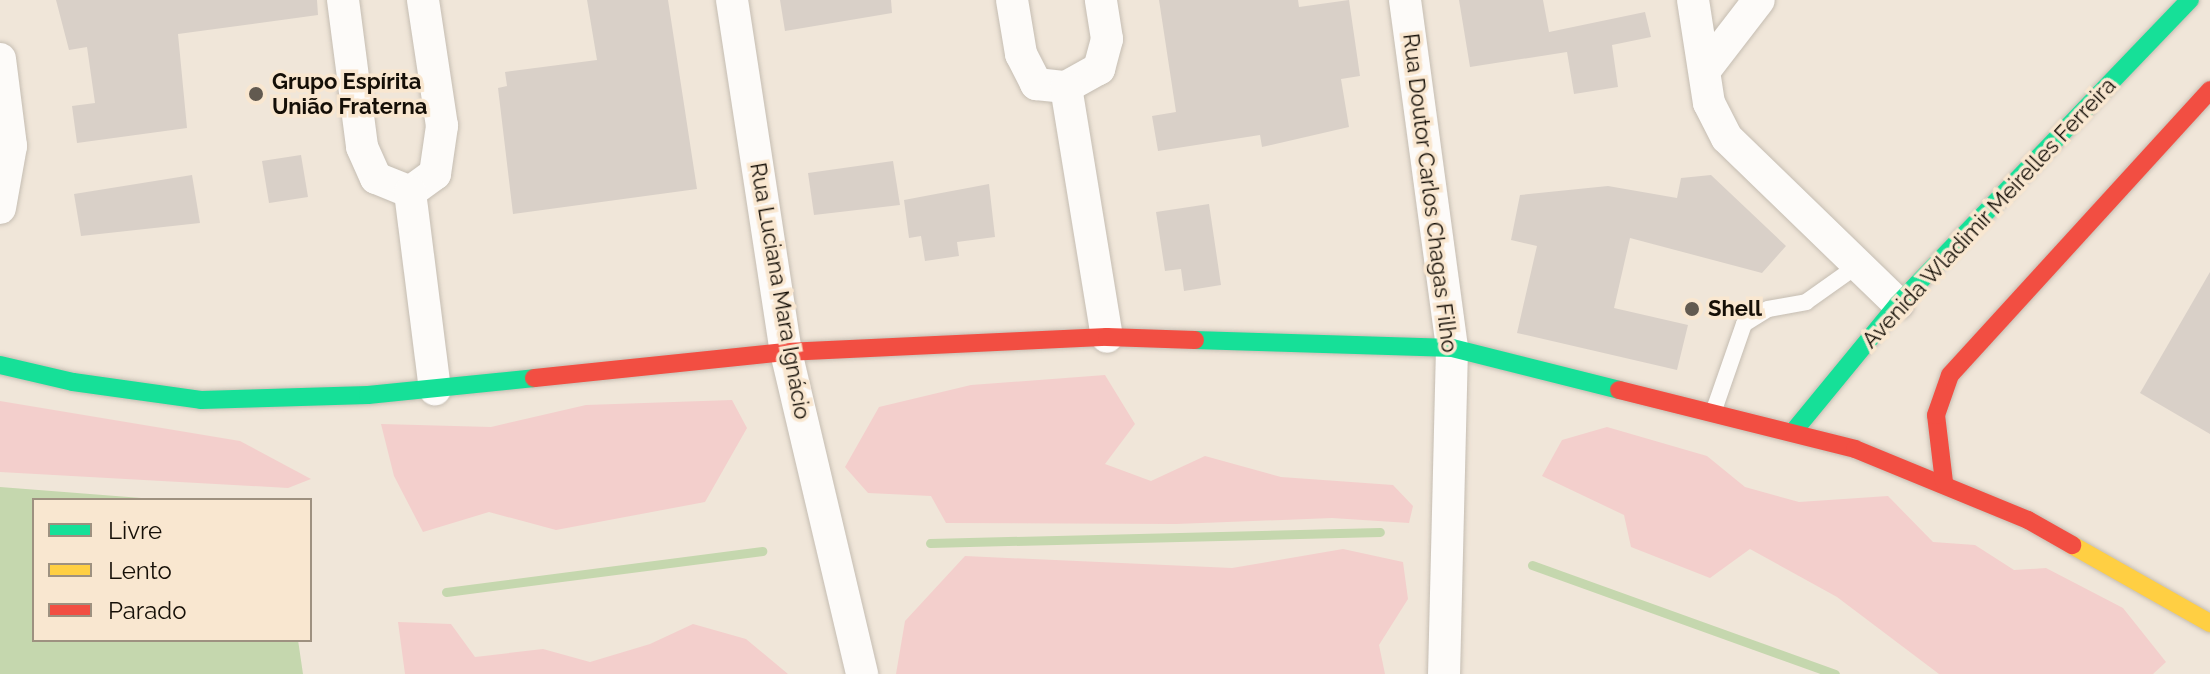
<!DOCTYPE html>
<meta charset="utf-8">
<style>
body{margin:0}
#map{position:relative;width:2210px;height:674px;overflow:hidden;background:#f0e6d9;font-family:Raleway,sans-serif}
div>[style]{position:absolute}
.green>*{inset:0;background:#f3cfcc}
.water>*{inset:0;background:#c5d7ae}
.stream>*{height:9px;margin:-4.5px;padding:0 4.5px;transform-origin:4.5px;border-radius:4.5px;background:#c5d7ae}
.building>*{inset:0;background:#d9d0c8}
.roads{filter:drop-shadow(0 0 2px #c5bdb2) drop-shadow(0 0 2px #c5bdb2)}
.lane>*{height:16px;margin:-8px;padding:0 8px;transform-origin:8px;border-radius:8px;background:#fdfbf9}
.street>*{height:32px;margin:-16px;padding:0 16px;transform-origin:16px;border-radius:16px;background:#fdfbf9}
.fast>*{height:18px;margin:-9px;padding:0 9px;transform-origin:9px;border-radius:9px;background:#16e098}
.slow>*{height:18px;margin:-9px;padding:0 9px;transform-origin:9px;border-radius:9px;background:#ffcf43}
.jam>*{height:18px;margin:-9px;padding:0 9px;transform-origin:9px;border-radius:9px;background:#f24e42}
.dots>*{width:22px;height:22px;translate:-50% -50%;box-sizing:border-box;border:4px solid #f9e7d0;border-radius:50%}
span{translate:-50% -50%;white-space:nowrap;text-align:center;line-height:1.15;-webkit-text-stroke:7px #f9e7d0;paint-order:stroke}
.poi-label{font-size:22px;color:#150f07;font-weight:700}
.left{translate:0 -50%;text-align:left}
.street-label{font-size:22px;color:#150f07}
.legend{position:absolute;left:32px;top:498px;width:280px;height:144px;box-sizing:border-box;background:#f9e7d0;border:2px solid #9e9180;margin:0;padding:10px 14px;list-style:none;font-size:24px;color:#150f07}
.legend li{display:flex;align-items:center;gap:16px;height:40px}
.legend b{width:40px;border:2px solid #9e9180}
</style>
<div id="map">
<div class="green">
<i style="clip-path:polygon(1105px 375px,1135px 424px,1105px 464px,1151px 481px,1205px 456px,1281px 477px,1393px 485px,1413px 506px,1409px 523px,1332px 518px,1176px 524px,946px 523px,931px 496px,868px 493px,845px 467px,879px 407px,971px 385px)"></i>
<i style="clip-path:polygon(732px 400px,747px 428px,705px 502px,556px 530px,489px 512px,423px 532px,394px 476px,381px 424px,491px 427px,586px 405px)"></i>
<i style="clip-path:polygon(0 401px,240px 441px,311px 479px,288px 488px,0 472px)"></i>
<i style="clip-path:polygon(1607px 427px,1707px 456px,1745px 487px,1799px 502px,1888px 496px,1933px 542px,1975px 545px,2014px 570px,2046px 568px,2123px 608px,2166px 662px,2153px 674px,1939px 674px,1837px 597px,1750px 549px,1710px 578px,1631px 547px,1624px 515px,1542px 476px,1562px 440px)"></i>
<i style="clip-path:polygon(1343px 549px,1403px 562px,1408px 599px,1379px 645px,1385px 674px,896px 674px,905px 621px,965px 556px,1232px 568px)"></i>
<i style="clip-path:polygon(398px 622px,451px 624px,475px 657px,543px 649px,590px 662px,650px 644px,693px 624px,746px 639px,788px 674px,405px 674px)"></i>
</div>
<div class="water">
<i style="clip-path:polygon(0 487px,167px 500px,34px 500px,34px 640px,298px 640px,303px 674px,0 674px)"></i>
</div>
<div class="stream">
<i style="left:930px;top:543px;width:450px;rotate:-1.4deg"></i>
<i style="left:1532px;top:565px;width:322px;rotate:19.8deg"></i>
<i style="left:446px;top:592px;width:319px;rotate:-7.4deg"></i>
</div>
<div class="building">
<i style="clip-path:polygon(56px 0,317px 0,318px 15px,178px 34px,187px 128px,77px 143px,72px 106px,95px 103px,87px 47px,69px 50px)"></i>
<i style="clip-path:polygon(587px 0,668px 0,697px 189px,513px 214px,498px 88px,507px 86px,505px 72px,597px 60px)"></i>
<i style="clip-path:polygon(780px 0,891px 0,892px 13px,785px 31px)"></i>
<i style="clip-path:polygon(1159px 0,1298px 0,1299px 7px,1349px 0,1360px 76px,1341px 79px,1349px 127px,1262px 147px,1260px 135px,1158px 151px,1152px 116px,1176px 112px)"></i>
<i style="clip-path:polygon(1459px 0,1543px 0,1549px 32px,1645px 12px,1651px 37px,1612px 45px,1618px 87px,1574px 94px,1567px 52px,1470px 67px)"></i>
<i style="clip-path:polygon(301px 155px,308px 197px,269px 203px,262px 161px)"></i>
<i style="clip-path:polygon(893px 161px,900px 205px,814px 215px,808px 173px)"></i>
<i style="clip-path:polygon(192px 175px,200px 223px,81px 236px,74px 194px)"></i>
<i style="clip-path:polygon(1711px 175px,1786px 246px,1762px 273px,1630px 238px,1614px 308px,1688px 325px,1677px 370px,1517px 333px,1537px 246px,1511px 240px,1520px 195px,1608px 186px,1677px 198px,1681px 178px)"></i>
<i style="clip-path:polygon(989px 184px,995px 237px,957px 242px,959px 256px,925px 261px,921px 236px,909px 238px,904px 200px)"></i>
<i style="clip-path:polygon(1209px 204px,1221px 285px,1184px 291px,1181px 269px,1165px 271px,1156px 212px)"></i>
<i style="clip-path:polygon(2210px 272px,2210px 434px,2140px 393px)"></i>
</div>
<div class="roads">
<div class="lane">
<i style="left:1714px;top:410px;width:91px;rotate:-70.8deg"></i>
<i style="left:1744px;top:324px;width:28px;rotate:-32deg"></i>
<i style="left:1768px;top:309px;width:39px;rotate:-10deg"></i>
<i style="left:1806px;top:302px;width:64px;rotate:-35.4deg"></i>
</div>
<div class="street">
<i style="left:343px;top:0;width:148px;rotate:82.6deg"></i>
<i style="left:362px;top:147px;width:34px;rotate:66deg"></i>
<i style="left:376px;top:178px;width:37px;rotate:22deg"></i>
<i style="left:410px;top:192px;width:31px;rotate:-36deg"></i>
<i style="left:435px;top:174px;width:49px;rotate:-81.7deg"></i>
<i style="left:442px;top:126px;width:127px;rotate:-98.6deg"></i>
<i style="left:732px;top:0;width:356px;rotate:81.3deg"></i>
<i style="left:786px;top:352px;width:331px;rotate:76.7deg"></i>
<i style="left:1012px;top:0;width:55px;rotate:80.5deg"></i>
<i style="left:1021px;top:54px;width:34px;rotate:63deg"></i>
<i style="left:1036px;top:84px;width:30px;rotate:6deg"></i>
<i style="left:1066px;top:87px;width:38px;rotate:-29deg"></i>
<i style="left:1099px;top:69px;width:31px;rotate:-75deg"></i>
<i style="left:1107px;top:39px;width:39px;rotate:-99deg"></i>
<i style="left:1405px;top:0;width:351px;rotate:82.3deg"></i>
<i style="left:1452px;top:348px;width:326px;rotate:91.4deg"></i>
<i style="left:1693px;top:0;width:104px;rotate:81.2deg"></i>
<i style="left:1709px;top:103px;width:39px;rotate:63deg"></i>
<i style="left:1727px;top:138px;width:238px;rotate:44.1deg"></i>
<i style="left:0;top:59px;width:88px;rotate:82.8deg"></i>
<i style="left:11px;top:146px;width:63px;rotate:100.1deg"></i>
<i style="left:1705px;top:70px;width:88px;rotate:-52.4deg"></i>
<i style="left:1066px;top:87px;width:253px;rotate:80.7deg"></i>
<i style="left:410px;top:192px;width:199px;rotate:82.8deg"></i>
</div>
<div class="fast">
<i style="left:1195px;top:340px;width:257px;rotate:1.8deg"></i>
<i style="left:1452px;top:348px;width:172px;rotate:14.1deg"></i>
<i style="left:0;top:365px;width:75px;rotate:13.1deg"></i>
<i style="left:73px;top:382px;width:129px;rotate:8deg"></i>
<i style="left:201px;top:400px;width:167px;rotate:-1.7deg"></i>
<i style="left:368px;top:395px;width:167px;rotate:-5.8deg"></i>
<i style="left:1793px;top:432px;width:166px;rotate:-50.6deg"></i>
<i style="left:1898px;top:304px;width:422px;rotate:-46.2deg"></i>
</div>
<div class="slow">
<i style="left:2072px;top:545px;width:159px;rotate:29.5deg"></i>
</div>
<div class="jam">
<i style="left:534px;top:378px;width:253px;rotate:-5.9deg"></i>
<i style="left:786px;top:352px;width:321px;rotate:-2.7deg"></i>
<i style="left:1107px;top:337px;width:88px;rotate:2deg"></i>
<i style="left:1619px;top:390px;width:243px;rotate:14deg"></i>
<i style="left:1855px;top:449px;width:187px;rotate:22.3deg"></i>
<i style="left:2028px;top:520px;width:51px;rotate:29.6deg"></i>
<i style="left:1944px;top:482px;width:67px;rotate:-96.8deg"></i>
<i style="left:1936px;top:415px;width:42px;rotate:-70.7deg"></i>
<i style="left:1950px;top:375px;width:386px;rotate:-47.6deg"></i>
</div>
</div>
<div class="dots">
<i style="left:256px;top:94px;background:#625a50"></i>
<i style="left:1692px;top:309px;background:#625a50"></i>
</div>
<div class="poi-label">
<span class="left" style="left:272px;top:94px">Grupo Espírita<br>União Fraterna</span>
<span class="left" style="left:1708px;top:309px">Shell</span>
</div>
<div class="street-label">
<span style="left:1430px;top:193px;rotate:83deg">Rua Doutor Carlos Chagas Filho</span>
<span style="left:1989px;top:213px;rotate:-47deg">Avenida Wladimir Meirelles Ferreira</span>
<span style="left:780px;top:291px;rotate:80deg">Rua Luciana Mara Ignácio</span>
</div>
<ul class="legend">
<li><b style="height:10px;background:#16e098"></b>Livre</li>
<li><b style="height:10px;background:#ffcf43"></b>Lento</li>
<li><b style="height:10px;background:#f24e42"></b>Parado</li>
</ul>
</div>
